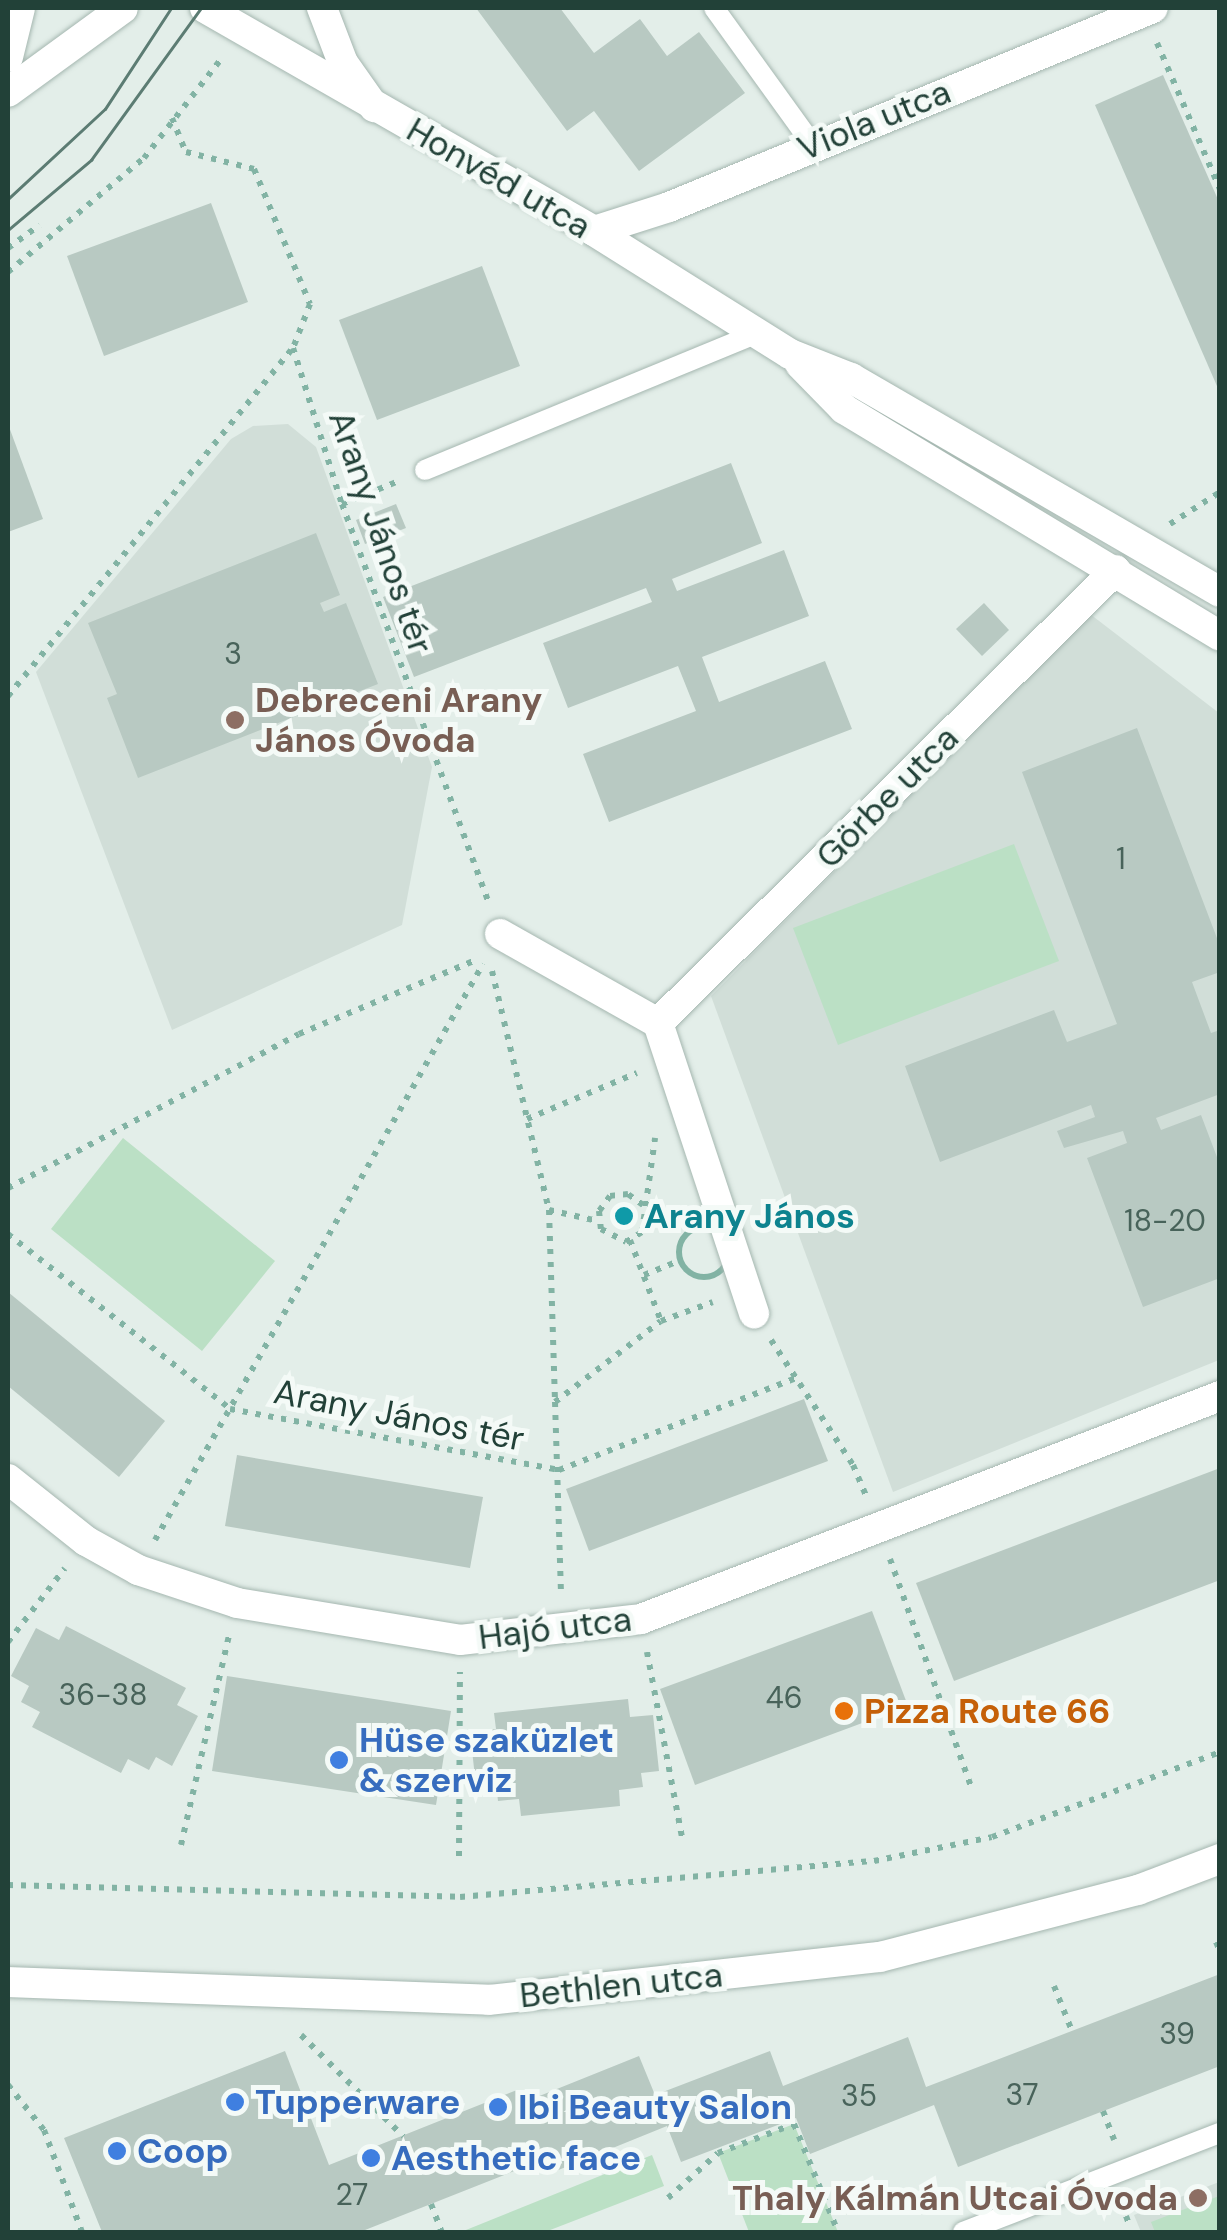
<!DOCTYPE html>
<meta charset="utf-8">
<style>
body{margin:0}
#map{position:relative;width:1227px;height:2240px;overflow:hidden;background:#e3eee9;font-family:"DM Sans",sans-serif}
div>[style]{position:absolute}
.built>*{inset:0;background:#d1ded8}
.green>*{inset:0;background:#bbe0c5}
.building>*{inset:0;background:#b8c9c2}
.path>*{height:6px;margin-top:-3px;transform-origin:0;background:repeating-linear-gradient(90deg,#82b3a4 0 5px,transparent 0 13px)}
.path>.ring{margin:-3px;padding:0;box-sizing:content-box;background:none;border:6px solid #82b3a4;border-radius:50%}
.roads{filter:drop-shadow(0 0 2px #a5b7b0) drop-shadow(0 0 2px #a5b7b0)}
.service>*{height:20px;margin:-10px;padding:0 10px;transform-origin:10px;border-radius:10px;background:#fff}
.minor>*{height:30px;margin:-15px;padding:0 15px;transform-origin:15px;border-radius:15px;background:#fff}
.tertiary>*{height:30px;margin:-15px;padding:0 15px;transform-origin:15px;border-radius:15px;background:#fff}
.tram>*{height:2.5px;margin:-1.25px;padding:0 1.25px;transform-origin:1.25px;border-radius:1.25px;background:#5c7c73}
.dots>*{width:28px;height:28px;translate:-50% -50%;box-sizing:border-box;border:5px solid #f4faf7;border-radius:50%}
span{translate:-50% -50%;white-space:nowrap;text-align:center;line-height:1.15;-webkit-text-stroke:10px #f4faf7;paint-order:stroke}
.number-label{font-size:30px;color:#48635a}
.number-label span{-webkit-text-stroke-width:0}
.street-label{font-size:35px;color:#224138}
.education-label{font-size:35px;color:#785e54;font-weight:700}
.left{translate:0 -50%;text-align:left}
.right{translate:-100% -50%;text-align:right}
.culture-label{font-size:35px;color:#0d838f;font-weight:700}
.food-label{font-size:35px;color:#c56008;font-weight:700}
.shop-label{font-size:35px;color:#366cbe;font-weight:700}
.frame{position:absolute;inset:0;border:10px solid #224138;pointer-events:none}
</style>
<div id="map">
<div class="built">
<i style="clip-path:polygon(288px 424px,316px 447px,432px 767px,402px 925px,172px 1030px,36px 672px,231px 439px,253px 426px)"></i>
<i style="clip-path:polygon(1090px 614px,1219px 713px,1219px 1360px,893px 1492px,711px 996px)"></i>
<i style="clip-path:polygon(1219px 2182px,1219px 2232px,1141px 2232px,1134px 2215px)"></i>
</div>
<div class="green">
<i style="clip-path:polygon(1014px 844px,1059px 961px,838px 1045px,793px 928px)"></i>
<i style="clip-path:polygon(123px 1138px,275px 1261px,202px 1351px,51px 1229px)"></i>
<i style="clip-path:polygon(794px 2124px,838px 2232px,749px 2232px,718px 2153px)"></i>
<i style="clip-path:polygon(652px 2155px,664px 2186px,545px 2232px,461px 2232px)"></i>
<i style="clip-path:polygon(1219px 2196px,1219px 2232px,1155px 2232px,1151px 2222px)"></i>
</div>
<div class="building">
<i style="clip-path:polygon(476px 8px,560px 8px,594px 53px,640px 19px,667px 56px,699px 32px,745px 93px,639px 171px,594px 111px,567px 131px)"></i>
<i style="clip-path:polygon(1163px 75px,1220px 204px,1220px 393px,1095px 105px)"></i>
<i style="clip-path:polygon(211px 203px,248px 302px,104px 356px,67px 256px)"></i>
<i style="clip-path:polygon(482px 266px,520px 366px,377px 420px,339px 320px)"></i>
<i style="clip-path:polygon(8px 424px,43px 519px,8px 532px)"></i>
<i style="clip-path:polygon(731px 463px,762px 543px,672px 579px,677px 591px,784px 550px,809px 616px,702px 657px,719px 702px,825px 661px,852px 729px,609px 822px,583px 754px,696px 711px,678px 666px,568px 708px,543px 643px,652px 602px,646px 588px,414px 677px,383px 597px)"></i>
<i style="clip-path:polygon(396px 504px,406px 528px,365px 544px,356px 520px)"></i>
<i style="clip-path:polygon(316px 533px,340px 595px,320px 603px,324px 612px,346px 603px,378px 684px,138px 778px,107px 698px,117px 694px,88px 623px)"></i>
<i style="clip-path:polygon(984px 603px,1009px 630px,982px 656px,956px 629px)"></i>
<i style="clip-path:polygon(1137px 728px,1220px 946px,1220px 972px,1192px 982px,1211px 1033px,1220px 1030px,1220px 1094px,1156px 1118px,1161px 1130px,1201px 1115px,1220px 1165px,1220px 1278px,1143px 1307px,1087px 1158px,1127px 1143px,1123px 1131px,1064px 1148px,1057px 1131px,1095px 1117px,1091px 1105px,940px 1162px,905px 1066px,1054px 1010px,1067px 1042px,1117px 1024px,1022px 772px)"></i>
<i style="clip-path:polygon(8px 1292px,165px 1421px,119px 1477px,8px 1386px)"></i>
<i style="clip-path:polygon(804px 1399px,828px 1461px,589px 1551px,566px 1489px)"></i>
<i style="clip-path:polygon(237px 1455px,483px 1497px,470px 1568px,225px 1526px)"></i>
<i style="clip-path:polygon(1220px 1468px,1220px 1580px,954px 1681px,916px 1583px)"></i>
<i style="clip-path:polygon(872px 1611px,908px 1706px,695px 1785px,660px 1689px)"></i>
<i style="clip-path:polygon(66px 1626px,186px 1688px,177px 1705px,198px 1716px,172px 1766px,156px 1757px,149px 1770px,128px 1759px,121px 1773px,32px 1727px,40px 1712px,21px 1702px,29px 1686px,11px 1676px,36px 1628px,59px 1640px)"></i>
<i style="clip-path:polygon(227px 1676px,451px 1711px,436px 1805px,212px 1771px)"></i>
<i style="clip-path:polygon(628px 1699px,630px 1717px,653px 1715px,659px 1771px,641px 1773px,643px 1787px,619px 1790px,620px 1806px,521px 1816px,519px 1799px,498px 1801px,496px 1783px,476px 1786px,470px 1732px,496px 1729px,494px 1713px)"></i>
<i style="clip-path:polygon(1220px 1974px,1220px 2066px,958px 2167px,934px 2105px,810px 2154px,796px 2118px,681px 2162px,667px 2126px,551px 2173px,545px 2159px,360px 2232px,102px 2232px,64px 2138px,285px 2051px,329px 2165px,517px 2090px,522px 2103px,639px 2056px,655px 2095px,770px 2051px,783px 2086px,908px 2037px,926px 2087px)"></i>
</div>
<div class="path">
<i style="left:1157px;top:43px;width:159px;rotate:66.7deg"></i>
<i style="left:172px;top:118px;width:37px;rotate:68deg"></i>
<i style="left:186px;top:152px;width:70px;rotate:14deg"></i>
<i style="left:254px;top:169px;width:146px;rotate:67.5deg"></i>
<i style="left:310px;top:304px;width:47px;rotate:111.1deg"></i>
<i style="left:293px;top:348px;width:164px;rotate:72.6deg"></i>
<i style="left:342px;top:504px;width:425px;rotate:69.8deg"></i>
<i style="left:8px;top:248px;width:39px;rotate:-36deg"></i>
<i style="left:8px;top:272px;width:177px;rotate:-40deg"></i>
<i style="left:144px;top:158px;width:125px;rotate:-52.1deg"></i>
<i style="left:342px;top:504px;width:64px;rotate:-22.1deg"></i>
<i style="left:1170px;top:524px;width:59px;rotate:-32.6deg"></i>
<i style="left:8px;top:696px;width:450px;rotate:-50.7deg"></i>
<i style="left:492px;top:971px;width:246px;rotate:76.6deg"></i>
<i style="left:549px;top:1210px;width:192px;rotate:88.2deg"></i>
<i style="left:555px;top:1402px;width:133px;rotate:-37.4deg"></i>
<i style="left:661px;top:1321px;width:55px;rotate:-20.1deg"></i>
<i style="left:527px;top:1119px;width:119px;rotate:-22.7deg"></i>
<i style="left:8px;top:1188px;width:329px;rotate:-27.9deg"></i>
<i style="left:299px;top:1034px;width:194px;rotate:-22.7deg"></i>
<i style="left:643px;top:1205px;width:19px;rotate:-144deg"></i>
<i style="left:628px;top:1194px;width:18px;rotate:174deg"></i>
<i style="left:610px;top:1196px;width:19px;rotate:126deg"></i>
<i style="left:599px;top:1211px;width:18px;rotate:84deg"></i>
<i style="left:601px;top:1229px;width:28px;rotate:27deg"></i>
<i style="left:626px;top:1242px;width:19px;rotate:-32deg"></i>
<i style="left:642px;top:1232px;width:95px;rotate:-82.1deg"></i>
<i style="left:549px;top:1210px;width:50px;rotate:12.7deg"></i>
<i class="ring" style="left:679px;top:1227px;width:44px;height:44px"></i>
<i style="left:8px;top:1234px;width:283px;rotate:38.2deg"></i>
<i style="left:230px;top:1409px;width:335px;rotate:10.5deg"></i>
<i style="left:559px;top:1470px;width:254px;rotate:-21.2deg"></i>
<i style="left:630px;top:1240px;width:87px;rotate:69.1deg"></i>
<i style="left:644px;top:1275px;width:40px;rotate:-22deg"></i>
<i style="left:771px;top:1340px;width:149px;rotate:56.7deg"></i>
<i style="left:853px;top:1465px;width:34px;rotate:67deg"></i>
<i style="left:555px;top:1402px;width:194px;rotate:88.2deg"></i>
<i style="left:155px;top:1540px;width:663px;rotate:-60.34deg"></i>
<i style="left:890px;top:1559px;width:242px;rotate:70.4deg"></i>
<i style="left:8px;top:1642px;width:93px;rotate:-52.4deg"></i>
<i style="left:647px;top:1652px;width:194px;rotate:79.3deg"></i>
<i style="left:181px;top:1845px;width:214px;rotate:-77.1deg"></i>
<i style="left:459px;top:1856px;width:184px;rotate:-89.7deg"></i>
<i style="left:8px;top:1885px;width:452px;rotate:1.5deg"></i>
<i style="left:460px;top:1897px;width:416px;rotate:-5deg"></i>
<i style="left:874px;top:1861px;width:120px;rotate:-11.5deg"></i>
<i style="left:992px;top:1837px;width:243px;rotate:-20.4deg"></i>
<i style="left:1216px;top:1942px;width:10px;rotate:66deg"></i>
<i style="left:1054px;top:1986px;width:48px;rotate:68.2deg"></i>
<i style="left:301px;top:2035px;width:144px;rotate:44.7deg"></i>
<i style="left:8px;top:2085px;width:58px;rotate:51.3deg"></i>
<i style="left:44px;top:2130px;width:109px;rotate:69.6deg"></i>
<i style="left:1103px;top:2111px;width:31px;rotate:69deg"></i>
<i style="left:668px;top:2198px;width:67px;rotate:-42deg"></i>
<i style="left:718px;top:2153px;width:81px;rotate:-20.9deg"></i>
<i style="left:794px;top:2124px;width:117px;rotate:67.8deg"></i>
<i style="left:431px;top:2204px;width:30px;rotate:69deg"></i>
<i style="left:1126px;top:2216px;width:12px;rotate:70deg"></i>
</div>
<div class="roads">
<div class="service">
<i style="left:714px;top:8px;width:168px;rotate:54.2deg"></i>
<i style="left:425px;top:470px;width:357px;rotate:-22.4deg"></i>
<i style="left:963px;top:2232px;width:275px;rotate:-21.1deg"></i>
</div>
<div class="minor">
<i style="left:205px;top:8px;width:448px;rotate:29.8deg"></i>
<i style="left:594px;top:231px;width:231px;rotate:32.1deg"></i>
<i style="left:790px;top:354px;width:66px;rotate:21.5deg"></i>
<i style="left:851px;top:378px;width:427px;rotate:30.1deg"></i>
<i style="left:594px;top:231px;width:79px;rotate:-17.7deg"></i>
<i style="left:669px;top:207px;width:523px;rotate:-22.35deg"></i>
<i style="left:800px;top:364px;width:63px;rotate:45.6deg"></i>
<i style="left:844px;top:409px;width:439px;rotate:31.1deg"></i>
<i style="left:500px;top:934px;width:181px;rotate:29.4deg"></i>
<i style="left:658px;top:1023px;width:306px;rotate:71.7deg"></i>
<i style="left:658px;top:1023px;width:644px;rotate:-44.69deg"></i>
<i style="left:8px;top:1479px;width:100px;rotate:38.5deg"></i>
<i style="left:86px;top:1541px;width:60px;rotate:29.1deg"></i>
<i style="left:138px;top:1570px;width:104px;rotate:18.4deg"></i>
<i style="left:237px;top:1603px;width:226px;rotate:9.4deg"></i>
<i style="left:460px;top:1640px;width:182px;rotate:-6.6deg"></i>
<i style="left:641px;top:1619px;width:620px;rotate:-21.06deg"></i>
</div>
<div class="tertiary">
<i style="left:322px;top:8px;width:59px;rotate:69.1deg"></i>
<i style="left:343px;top:63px;width:54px;rotate:54.8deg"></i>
<i style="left:8px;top:57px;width:50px;rotate:-76.2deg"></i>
<i style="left:8px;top:92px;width:142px;rotate:-36.1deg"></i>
<i style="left:8px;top:1982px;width:481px;rotate:2.1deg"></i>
<i style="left:489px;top:2000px;width:393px;rotate:-6.3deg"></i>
<i style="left:880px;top:1957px;width:267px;rotate:-14.6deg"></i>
<i style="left:1138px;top:1890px;width:88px;rotate:-20.7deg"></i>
</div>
</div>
<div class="tram">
<i style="left:8px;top:199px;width:132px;rotate:-42.9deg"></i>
<i style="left:105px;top:109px;width:121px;rotate:-56.8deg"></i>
<i style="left:8px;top:230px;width:109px;rotate:-40.1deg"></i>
<i style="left:91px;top:160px;width:188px;rotate:-54.1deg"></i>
</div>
<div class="dots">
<i style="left:235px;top:720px;background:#8d6e63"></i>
<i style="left:624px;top:1216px;background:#0f9aa8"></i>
<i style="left:844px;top:1711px;background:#e8710a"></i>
<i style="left:339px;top:1760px;background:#3f7fe0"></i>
<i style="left:235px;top:2102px;background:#3f7fe0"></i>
<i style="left:498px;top:2107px;background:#3f7fe0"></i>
<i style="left:117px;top:2151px;background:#3f7fe0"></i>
<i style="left:371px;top:2158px;background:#3f7fe0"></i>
<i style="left:1198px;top:2198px;background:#8d6e63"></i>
</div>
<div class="number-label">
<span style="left:233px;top:654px">3</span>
<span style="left:1121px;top:859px">1</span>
<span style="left:1165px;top:1221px">18-20</span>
<span style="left:103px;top:1695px">36-38</span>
<span style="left:784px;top:1698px">46</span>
<span style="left:1177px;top:2034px">39</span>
<span style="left:1022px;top:2095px">37</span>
<span style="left:859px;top:2096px">35</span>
<span style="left:352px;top:2195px">27</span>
</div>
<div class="street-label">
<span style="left:874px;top:120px;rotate:-22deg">Viola utca</span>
<span style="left:499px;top:178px;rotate:30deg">Honvéd utca</span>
<span style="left:381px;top:532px;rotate:71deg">Arany János tér</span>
<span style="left:887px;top:797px;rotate:-45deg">Görbe utca</span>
<span style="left:399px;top:1415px;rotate:11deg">Arany János tér</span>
<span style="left:555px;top:1628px;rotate:-7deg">Hajó utca</span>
<span style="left:621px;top:1985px;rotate:-6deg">Bethlen utca</span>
</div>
<div class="education-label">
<span class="left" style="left:255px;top:720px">Debreceni Arany<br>János Óvoda</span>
<span class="right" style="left:1178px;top:2198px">Thaly Kálmán Utcai Óvoda</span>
</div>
<div class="culture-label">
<span class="left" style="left:644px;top:1216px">Arany János</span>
</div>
<div class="food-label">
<span class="left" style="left:864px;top:1711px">Pizza Route 66</span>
</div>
<div class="shop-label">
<span class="left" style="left:359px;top:1760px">Hüse szaküzlet<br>&amp; szerviz</span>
<span class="left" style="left:255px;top:2102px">Tupperware</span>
<span class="left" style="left:518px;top:2107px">Ibi Beauty Salon</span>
<span class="left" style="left:137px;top:2151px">Coop</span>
<span class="left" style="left:391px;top:2158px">Aesthetic face</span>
</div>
<div class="frame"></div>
</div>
